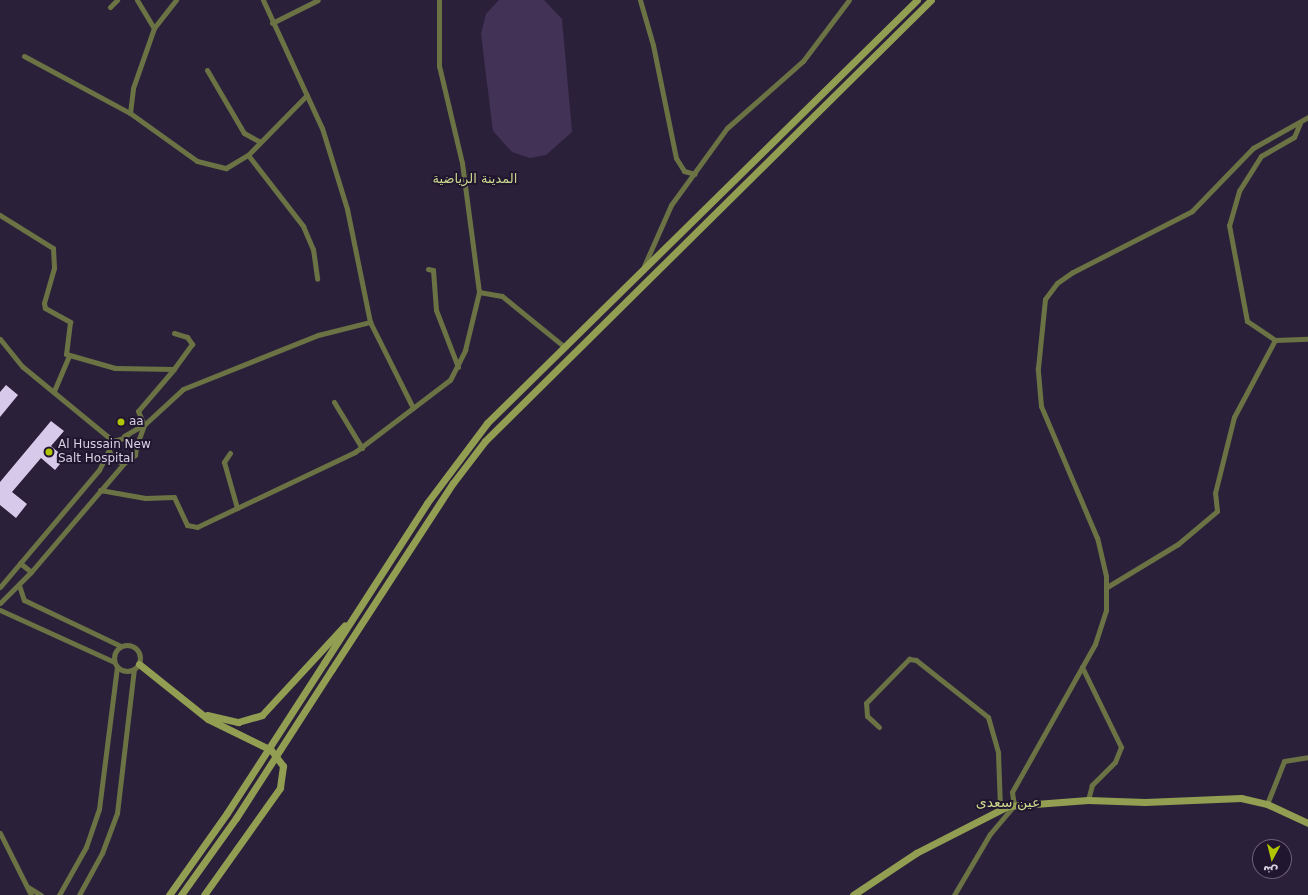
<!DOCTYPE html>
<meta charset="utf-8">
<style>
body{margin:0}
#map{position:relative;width:1308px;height:895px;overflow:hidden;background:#2b2039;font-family:"DejaVu Sans",Vazirmatn,sans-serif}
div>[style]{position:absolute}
.green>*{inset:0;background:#423256}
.building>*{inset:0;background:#d6c9ea}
.street>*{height:5px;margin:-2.5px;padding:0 2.5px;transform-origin:2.5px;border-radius:2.5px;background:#6b7344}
.street>.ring{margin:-2.5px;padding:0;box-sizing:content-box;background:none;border:5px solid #6b7344;border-radius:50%}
.secondary>*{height:7px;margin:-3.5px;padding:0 3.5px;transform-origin:3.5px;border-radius:3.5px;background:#929e51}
.secondary-bridge>*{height:7px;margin:-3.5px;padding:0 3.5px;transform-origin:3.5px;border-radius:3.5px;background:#929e51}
.dots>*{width:11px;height:11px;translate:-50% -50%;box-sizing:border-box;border:2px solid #21162f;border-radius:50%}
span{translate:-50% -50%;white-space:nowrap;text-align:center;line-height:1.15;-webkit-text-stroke:4px #21162f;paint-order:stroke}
.poi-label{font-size:12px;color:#d7d1e1}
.left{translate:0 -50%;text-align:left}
.neighbourhood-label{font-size:13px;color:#cbd98d}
.quarter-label{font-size:14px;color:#cbd98d}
.north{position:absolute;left:1252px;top:839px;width:40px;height:40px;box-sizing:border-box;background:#21162f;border:1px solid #6a6176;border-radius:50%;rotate:187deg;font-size:11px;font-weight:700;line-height:16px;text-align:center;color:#d7d1e1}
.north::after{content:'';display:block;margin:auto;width:14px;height:18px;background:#b0c500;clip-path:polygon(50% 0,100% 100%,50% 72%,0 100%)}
</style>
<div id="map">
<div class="green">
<i style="clip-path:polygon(499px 0,544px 0,562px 19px,572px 132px,546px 155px,530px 158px,512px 152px,493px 131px,481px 34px,486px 14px)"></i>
</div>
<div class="building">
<i style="clip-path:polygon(6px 385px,18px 395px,0 417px,0 392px)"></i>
<i style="clip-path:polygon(51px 421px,64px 431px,51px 446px,65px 458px,55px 470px,41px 458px,12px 492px,27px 504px,16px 518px,0 505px,0 482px)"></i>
</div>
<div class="street">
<i style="left:137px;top:0;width:33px;rotate:59deg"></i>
<i style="left:263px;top:0;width:141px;rotate:65.3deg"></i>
<i style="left:322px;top:128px;width:85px;rotate:72.8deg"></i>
<i style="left:347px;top:209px;width:115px;rotate:78.5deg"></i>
<i style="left:370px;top:322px;width:96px;rotate:63.4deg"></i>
<i style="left:640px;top:0;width:47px;rotate:73.9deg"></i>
<i style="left:653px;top:45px;width:115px;rotate:78.5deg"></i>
<i style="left:676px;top:158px;width:15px;rotate:58deg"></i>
<i style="left:684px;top:171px;width:11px;rotate:15deg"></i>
<i style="left:110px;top:7px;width:10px;rotate:-45deg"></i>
<i style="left:272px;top:23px;width:51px;rotate:-26.6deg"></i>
<i style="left:24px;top:56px;width:120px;rotate:28.3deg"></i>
<i style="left:130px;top:113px;width:25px;rotate:-83deg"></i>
<i style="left:133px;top:88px;width:64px;rotate:-70.7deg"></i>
<i style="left:154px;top:28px;width:36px;rotate:-52deg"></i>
<i style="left:207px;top:70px;width:73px;rotate:59.6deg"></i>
<i style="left:244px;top:133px;width:18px;rotate:29deg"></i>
<i style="left:130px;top:113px;width:82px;rotate:35.6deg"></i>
<i style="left:197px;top:161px;width:30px;rotate:14deg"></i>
<i style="left:226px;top:168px;width:26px;rotate:-31deg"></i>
<i style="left:248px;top:155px;width:84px;rotate:-45.5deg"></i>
<i style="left:1300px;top:123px;width:15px;rotate:113deg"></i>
<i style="left:1294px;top:137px;width:38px;rotate:150deg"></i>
<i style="left:1261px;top:156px;width:41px;rotate:122.2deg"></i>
<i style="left:1239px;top:191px;width:35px;rotate:106deg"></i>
<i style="left:1229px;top:225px;width:98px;rotate:79.4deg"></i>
<i style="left:1247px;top:321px;width:34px;rotate:34deg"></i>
<i style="left:1275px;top:340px;width:33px;rotate:-2deg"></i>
<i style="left:248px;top:155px;width:90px;rotate:52.2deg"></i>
<i style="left:303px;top:226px;width:25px;rotate:67deg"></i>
<i style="left:313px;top:249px;width:30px;rotate:82deg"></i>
<i style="left:0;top:215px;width:62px;rotate:31.9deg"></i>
<i style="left:53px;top:248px;width:20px;rotate:87deg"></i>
<i style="left:54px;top:268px;width:36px;rotate:106deg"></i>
<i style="left:44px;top:303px;width:5px;rotate:79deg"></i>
<i style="left:45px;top:308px;width:29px;rotate:29deg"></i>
<i style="left:70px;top:322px;width:32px;rotate:97deg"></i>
<i style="left:66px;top:354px;width:51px;rotate:15.9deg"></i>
<i style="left:115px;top:368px;width:59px;rotate:1deg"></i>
<i style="left:174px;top:369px;width:55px;rotate:130.6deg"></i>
<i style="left:138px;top:411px;width:15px;rotate:67deg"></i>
<i style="left:644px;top:266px;width:67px;rotate:-66.1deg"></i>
<i style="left:671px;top:205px;width:95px;rotate:-54deg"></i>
<i style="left:727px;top:128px;width:101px;rotate:-41.4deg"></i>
<i style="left:803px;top:61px;width:76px;rotate:-53deg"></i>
<i style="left:428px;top:269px;width:5px;rotate:11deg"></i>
<i style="left:433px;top:270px;width:40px;rotate:85.7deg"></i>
<i style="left:436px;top:310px;width:61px;rotate:68.9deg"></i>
<i style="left:479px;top:292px;width:23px;rotate:10deg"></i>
<i style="left:502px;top:296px;width:77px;rotate:39.2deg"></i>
<i style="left:174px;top:333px;width:14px;rotate:17deg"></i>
<i style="left:187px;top:337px;width:9px;rotate:54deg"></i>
<i style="left:192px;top:344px;width:31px;rotate:126deg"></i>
<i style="left:0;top:339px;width:36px;rotate:51deg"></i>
<i style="left:23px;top:367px;width:117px;rotate:39.4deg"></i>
<i style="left:54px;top:391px;width:38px;rotate:-67deg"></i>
<i style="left:334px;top:402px;width:54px;rotate:58.7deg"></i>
<i style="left:124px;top:436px;width:22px;rotate:-30deg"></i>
<i style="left:136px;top:447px;width:23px;rotate:-70deg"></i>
<i style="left:144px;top:425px;width:53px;rotate:-42.7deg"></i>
<i style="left:183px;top:389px;width:145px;rotate:-21.8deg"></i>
<i style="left:318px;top:335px;width:54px;rotate:-14deg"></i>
<i style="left:230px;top:453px;width:11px;rotate:124deg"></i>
<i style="left:224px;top:462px;width:48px;rotate:74.2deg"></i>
<i style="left:100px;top:490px;width:46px;rotate:10.1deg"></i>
<i style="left:145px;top:498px;width:29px;rotate:-2deg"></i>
<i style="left:174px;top:497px;width:31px;rotate:65deg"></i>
<i style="left:187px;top:525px;width:10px;rotate:11deg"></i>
<i style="left:197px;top:527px;width:175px;rotate:-25.4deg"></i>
<i style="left:355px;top:452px;width:119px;rotate:-37.2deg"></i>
<i style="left:450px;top:380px;width:34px;rotate:-63deg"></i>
<i style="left:465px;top:350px;width:60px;rotate:-76.4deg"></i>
<i style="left:479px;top:292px;width:130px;rotate:-97.5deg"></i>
<i style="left:462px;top:163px;width:100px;rotate:-103.3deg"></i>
<i style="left:439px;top:66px;width:66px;rotate:-90deg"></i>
<i style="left:20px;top:563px;width:14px;rotate:39deg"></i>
<i style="left:19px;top:585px;width:16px;rotate:72deg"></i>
<i style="left:24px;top:600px;width:107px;rotate:25.4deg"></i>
<i style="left:0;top:587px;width:153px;rotate:-49.8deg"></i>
<i style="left:99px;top:470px;width:32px;rotate:-64deg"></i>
<i style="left:113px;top:441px;width:15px;rotate:-16deg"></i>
<i style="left:127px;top:437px;width:13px;rotate:48deg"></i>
<i style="left:136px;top:447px;width:8px;rotate:97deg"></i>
<i style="left:135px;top:455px;width:14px;rotate:144deg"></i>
<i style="left:124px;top:463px;width:10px;rotate:-163deg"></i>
<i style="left:114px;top:460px;width:10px;rotate:-119deg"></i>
<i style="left:1107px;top:587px;width:83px;rotate:-31.2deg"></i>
<i style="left:1178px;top:544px;width:51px;rotate:-40.2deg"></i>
<i style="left:1217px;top:511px;width:18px;rotate:-96deg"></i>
<i style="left:1215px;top:493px;width:78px;rotate:-76deg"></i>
<i style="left:1234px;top:417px;width:87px;rotate:-62deg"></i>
<i style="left:0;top:603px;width:44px;rotate:-45deg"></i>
<i style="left:31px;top:572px;width:143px;rotate:-49.5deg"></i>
<i style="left:0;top:610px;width:125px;rotate:24.5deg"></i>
<i class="ring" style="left:114px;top:645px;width:21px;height:21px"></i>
<i style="left:1082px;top:667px;width:89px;rotate:64deg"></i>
<i style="left:1121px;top:747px;width:16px;rotate:112deg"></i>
<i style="left:1115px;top:762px;width:33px;rotate:135deg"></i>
<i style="left:1092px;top:785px;width:16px;rotate:105deg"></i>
<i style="left:879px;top:727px;width:16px;rotate:-137deg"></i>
<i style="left:867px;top:716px;width:13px;rotate:-94deg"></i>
<i style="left:866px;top:703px;width:62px;rotate:-45.7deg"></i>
<i style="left:909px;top:659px;width:7px;rotate:8deg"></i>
<i style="left:916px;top:660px;width:92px;rotate:38.4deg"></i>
<i style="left:988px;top:717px;width:37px;rotate:74deg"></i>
<i style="left:998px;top:753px;width:55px;rotate:87.9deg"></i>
<i style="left:1267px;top:804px;width:46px;rotate:-68.4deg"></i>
<i style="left:1284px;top:761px;width:24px;rotate:-9deg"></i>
<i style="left:0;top:833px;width:69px;rotate:63.4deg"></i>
<i style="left:28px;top:887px;width:15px;rotate:32deg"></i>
<i style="left:59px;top:895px;width:55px;rotate:-60.6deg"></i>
<i style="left:86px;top:847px;width:40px;rotate:-71.1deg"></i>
<i style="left:99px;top:809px;width:143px;rotate:-82.8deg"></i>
<i style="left:79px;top:895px;width:48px;rotate:-61.3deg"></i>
<i style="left:102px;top:853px;width:43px;rotate:-69.4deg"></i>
<i style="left:117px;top:813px;width:145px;rotate:-83.3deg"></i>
<i style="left:954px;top:895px;width:71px;rotate:-59.5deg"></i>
<i style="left:990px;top:834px;width:38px;rotate:-50deg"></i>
<i style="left:1014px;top:805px;width:13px;rotate:-99deg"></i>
<i style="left:1012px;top:792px;width:170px;rotate:-60.7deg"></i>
<i style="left:1095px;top:644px;width:36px;rotate:-72deg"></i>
<i style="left:1106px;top:610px;width:34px;rotate:-90deg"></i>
<i style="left:1106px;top:576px;width:39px;rotate:-103deg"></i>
<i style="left:1097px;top:538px;width:143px;rotate:-113deg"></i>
<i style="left:1041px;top:406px;width:38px;rotate:-95deg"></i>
<i style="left:1038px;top:368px;width:69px;rotate:-84.2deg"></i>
<i style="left:1045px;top:299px;width:20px;rotate:-53deg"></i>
<i style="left:1057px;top:283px;width:19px;rotate:-35deg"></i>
<i style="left:1073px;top:272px;width:134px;rotate:-27.1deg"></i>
<i style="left:1192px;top:211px;width:88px;rotate:-45.9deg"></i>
<i style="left:1253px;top:148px;width:63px;rotate:-29.4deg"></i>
</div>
<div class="secondary">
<i style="left:324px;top:663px;width:190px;rotate:-57.2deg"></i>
<i style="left:427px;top:503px;width:100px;rotate:-53.1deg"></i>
<i style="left:487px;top:423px;width:603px;rotate:-44.53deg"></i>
<i style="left:139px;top:664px;width:88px;rotate:38.6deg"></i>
<i style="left:208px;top:719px;width:70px;rotate:26.2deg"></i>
<i style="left:271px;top:750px;width:20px;rotate:53deg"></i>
<i style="left:283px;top:766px;width:22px;rotate:98deg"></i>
<i style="left:280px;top:788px;width:131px;rotate:125.4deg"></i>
<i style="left:332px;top:669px;width:222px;rotate:-57deg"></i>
<i style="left:453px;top:483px;width:53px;rotate:-52.7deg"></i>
<i style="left:485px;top:441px;width:627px;rotate:-44.68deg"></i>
<i style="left:207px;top:715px;width:32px;rotate:13deg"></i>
<i style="left:238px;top:722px;width:25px;rotate:-16deg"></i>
<i style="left:262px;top:715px;width:122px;rotate:-47.3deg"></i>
<i style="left:169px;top:895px;width:100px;rotate:-54.7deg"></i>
<i style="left:181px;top:895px;width:95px;rotate:-54.5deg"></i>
<i style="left:853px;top:895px;width:76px;rotate:-33.7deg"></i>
<i style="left:916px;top:853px;width:103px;rotate:-27.1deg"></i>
<i style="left:1008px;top:806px;width:80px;rotate:-4.3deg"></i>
<i style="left:1088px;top:800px;width:57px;rotate:2deg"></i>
<i style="left:1145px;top:802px;width:96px;rotate:-2.4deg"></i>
<i style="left:1241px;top:798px;width:27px;rotate:13deg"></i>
<i style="left:1267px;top:804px;width:45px;rotate:24.9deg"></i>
</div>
<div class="secondary-bridge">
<i style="left:227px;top:813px;width:179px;rotate:-57.1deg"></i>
<i style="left:236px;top:818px;width:177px;rotate:-57.2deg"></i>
</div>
<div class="dots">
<i style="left:121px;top:422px;background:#b0c500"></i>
<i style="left:49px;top:452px;background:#b0c500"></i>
</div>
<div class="poi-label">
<span class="left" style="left:129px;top:422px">aa</span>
<span class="left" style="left:58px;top:452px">Al Hussain New<br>Salt Hospital</span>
</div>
<div class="neighbourhood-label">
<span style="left:475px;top:179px">المدينة الرياضية</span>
</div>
<div class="quarter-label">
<span style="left:1008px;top:802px">عين سعدى</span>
</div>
<div class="north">ش</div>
</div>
